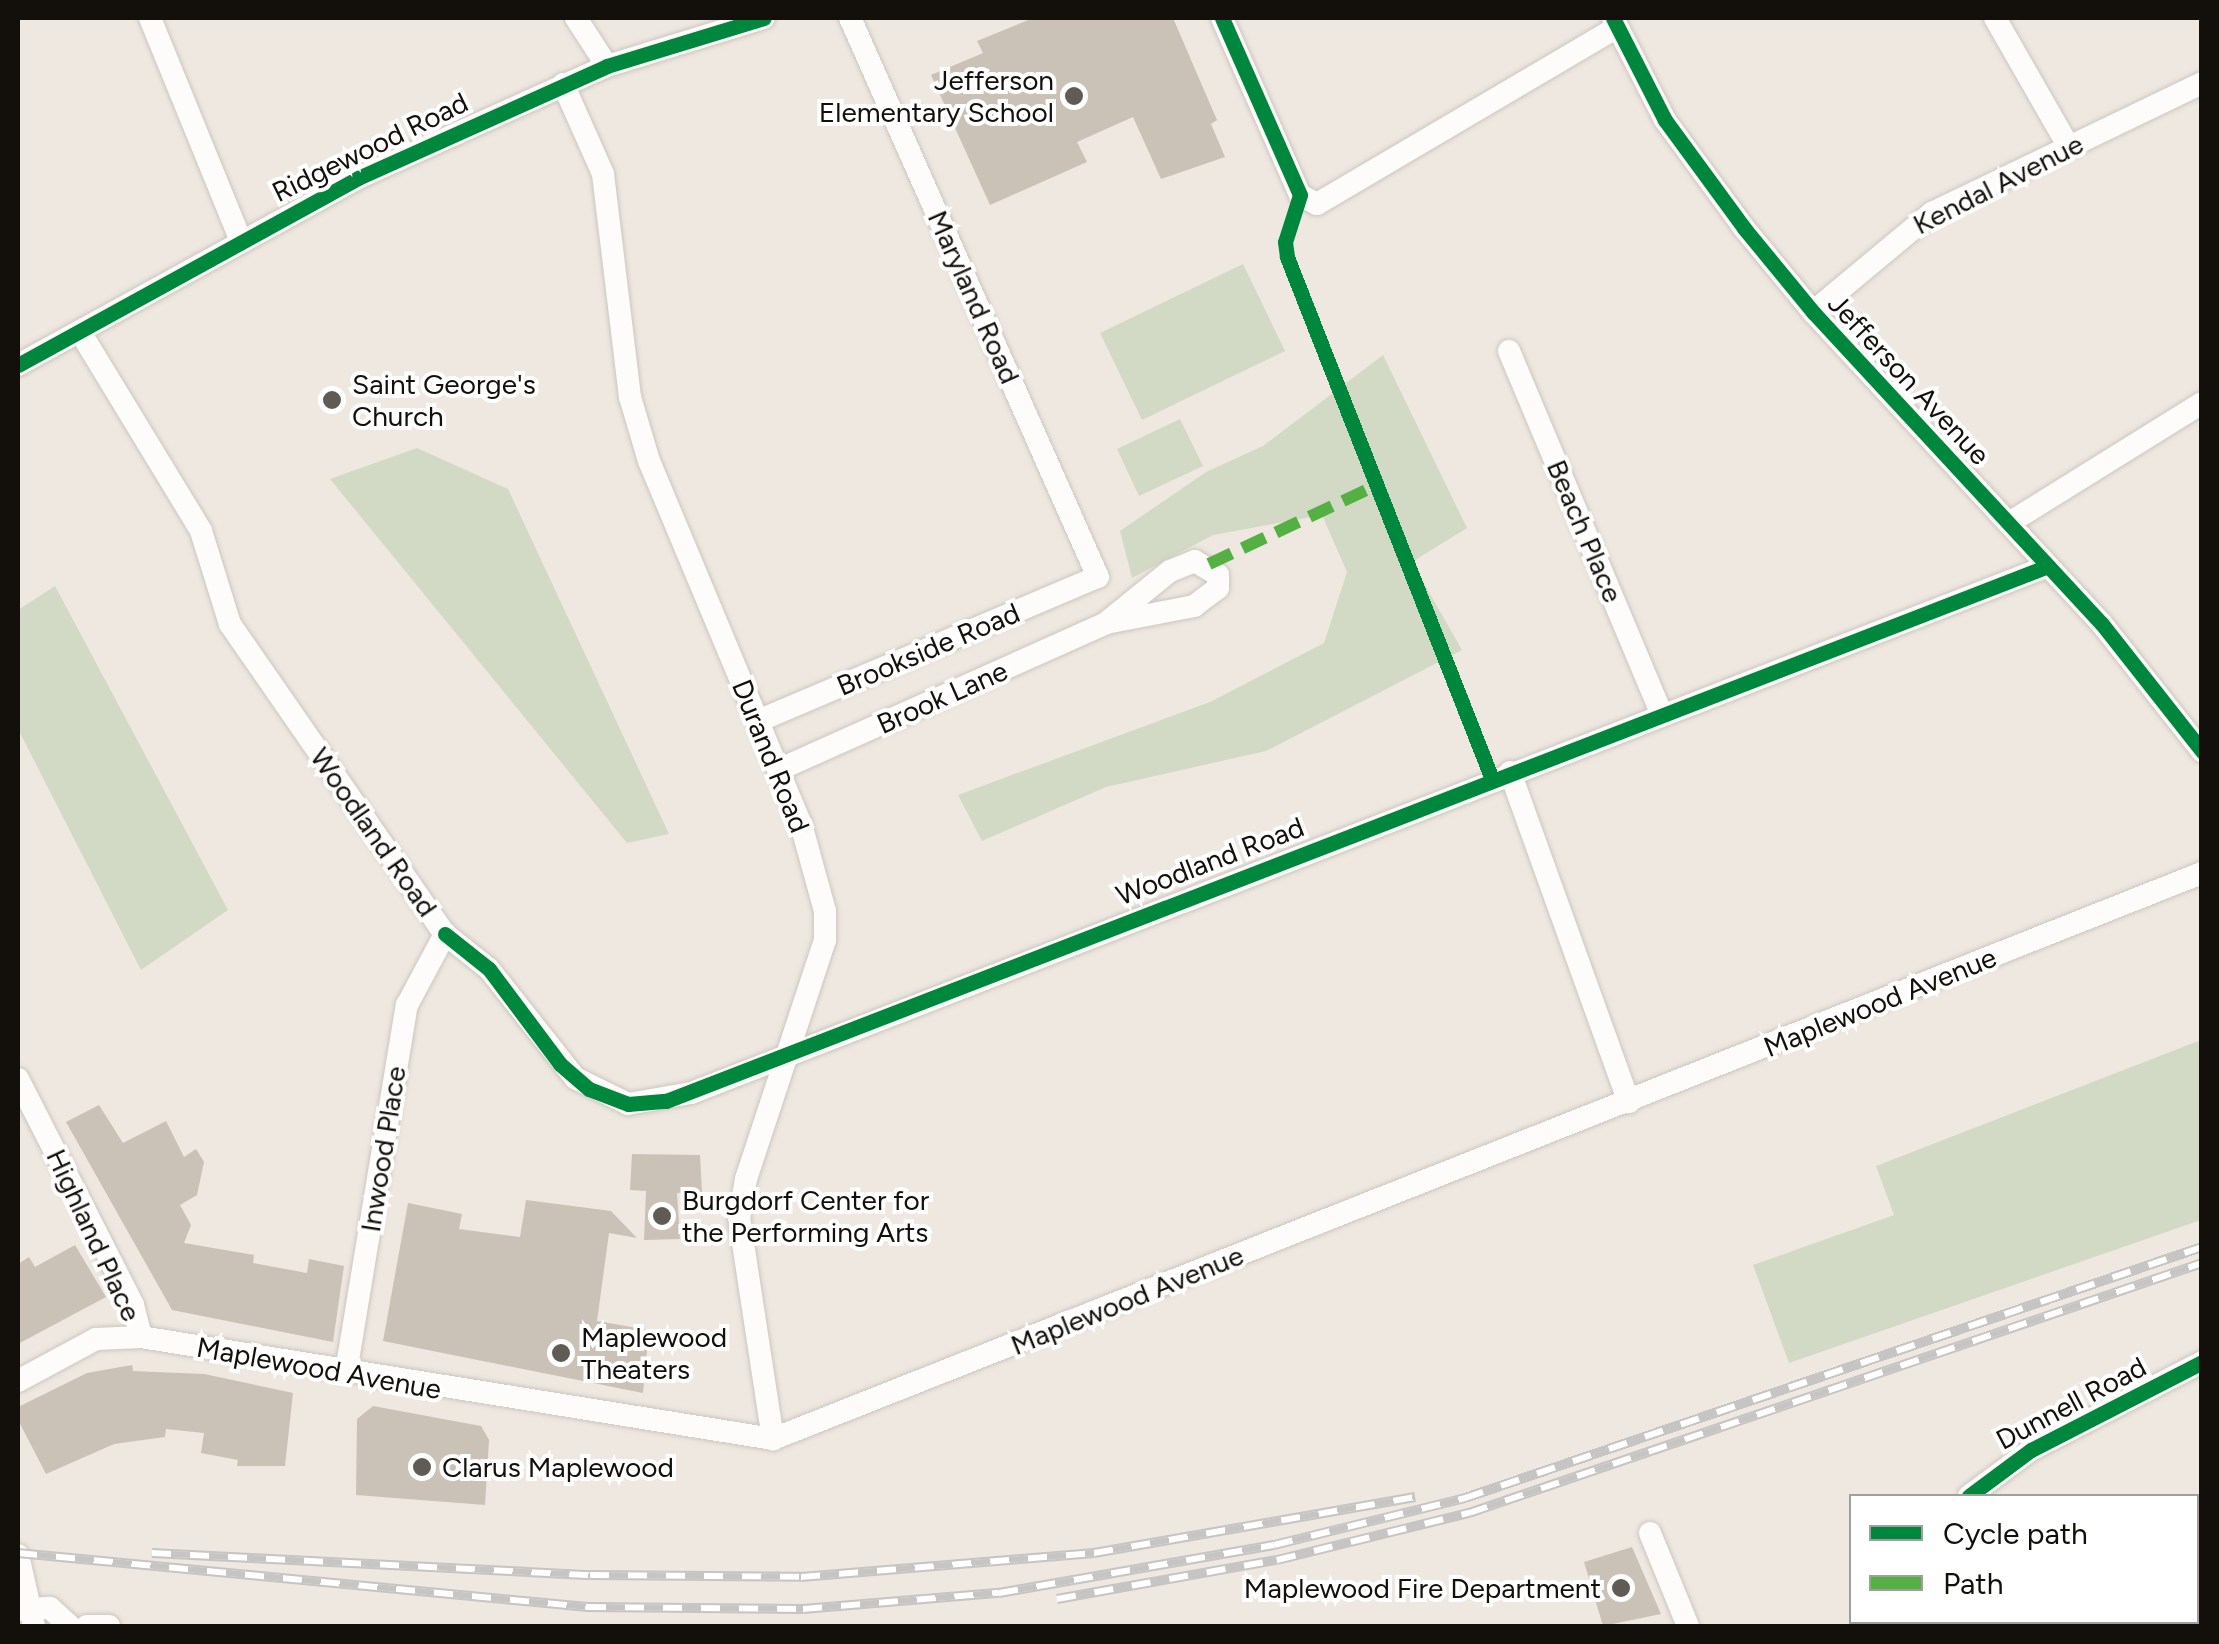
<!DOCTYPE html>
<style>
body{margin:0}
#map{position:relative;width:2219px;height:1644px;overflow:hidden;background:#efe8e0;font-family:Figtree,sans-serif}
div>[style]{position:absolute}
.green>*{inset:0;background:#d2dac5}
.stream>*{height:6px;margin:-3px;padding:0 3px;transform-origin:3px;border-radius:3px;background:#b5dbda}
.building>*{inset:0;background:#cac2b7}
.roads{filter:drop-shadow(0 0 2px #ccc6c0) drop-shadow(0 0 2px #ccc6c0)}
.minor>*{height:22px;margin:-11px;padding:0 11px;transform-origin:11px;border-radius:11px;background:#fdfcfa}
.rail>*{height:10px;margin-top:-5px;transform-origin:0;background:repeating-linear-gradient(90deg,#fff 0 19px,#c7c5c3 0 38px);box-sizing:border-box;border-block:2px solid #c7c5c3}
.quiet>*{height:12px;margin-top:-6px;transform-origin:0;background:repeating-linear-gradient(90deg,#55b044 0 25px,transparent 0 37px)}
.cycleway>*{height:15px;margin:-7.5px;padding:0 7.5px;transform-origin:7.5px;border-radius:7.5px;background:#00873e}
.dots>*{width:28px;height:28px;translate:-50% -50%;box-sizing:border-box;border:5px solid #fff;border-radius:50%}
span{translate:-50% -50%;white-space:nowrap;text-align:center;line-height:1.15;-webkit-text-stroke:8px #fff;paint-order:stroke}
.poi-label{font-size:28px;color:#130f0a}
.right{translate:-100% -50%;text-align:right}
.left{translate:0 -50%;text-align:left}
.street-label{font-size:28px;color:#130f0a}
.frame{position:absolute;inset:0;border:20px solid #130f0a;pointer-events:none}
.legend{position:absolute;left:1849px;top:1494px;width:350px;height:130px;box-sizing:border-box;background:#fff;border:2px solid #a19f9d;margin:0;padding:12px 18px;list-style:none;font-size:30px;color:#130f0a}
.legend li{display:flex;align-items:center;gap:20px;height:50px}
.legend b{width:50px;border:2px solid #a19f9d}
</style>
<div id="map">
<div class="green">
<i style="clip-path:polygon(1243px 264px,1285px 351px,1142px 420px,1100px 333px)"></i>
<i style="clip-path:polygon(1383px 355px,1467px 528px,1412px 562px,1462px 650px,1266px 751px,1106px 787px,982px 841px,958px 795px,1210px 702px,1324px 643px,1347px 572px,1322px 515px,1213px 535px,1132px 578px,1120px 531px,1206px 472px,1263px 446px)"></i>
<i style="clip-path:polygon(1180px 419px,1203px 466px,1139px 496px,1117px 449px)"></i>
<i style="clip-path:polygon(417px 448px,508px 489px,669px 834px,627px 843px,330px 479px)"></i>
<i style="clip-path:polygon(55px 586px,228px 910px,141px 970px,18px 729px,18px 610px)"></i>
<i style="clip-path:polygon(2201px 1040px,2201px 1220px,1789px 1363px,1753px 1265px,1894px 1215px,1876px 1166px)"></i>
</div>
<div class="stream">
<i style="left:2196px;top:1600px;width:7px;rotate:-34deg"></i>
<i style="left:2162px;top:1626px;width:12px;rotate:-20deg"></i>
</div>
<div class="building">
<i style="clip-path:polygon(1033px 18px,1173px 18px,1217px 120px,1211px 124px,1225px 157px,1161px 179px,1133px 117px,1077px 142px,1087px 162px,990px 205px,931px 75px,983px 53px,977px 41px)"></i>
<i style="clip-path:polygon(99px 1105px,123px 1143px,166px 1121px,184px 1157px,196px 1149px,204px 1162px,197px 1195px,180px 1205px,191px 1225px,184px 1243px,254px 1255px,253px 1263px,307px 1273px,309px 1259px,344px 1266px,333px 1342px,172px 1310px,66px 1122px)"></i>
<i style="clip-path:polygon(632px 1154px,700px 1155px,702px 1192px,677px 1193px,680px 1239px,644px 1240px,646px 1191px,630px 1190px)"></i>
<i style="clip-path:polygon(526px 1200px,611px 1211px,637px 1238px,609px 1233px,597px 1321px,649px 1330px,643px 1393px,383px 1341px,408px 1203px,462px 1214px,459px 1229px,520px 1237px)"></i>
<i style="clip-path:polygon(75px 1245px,106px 1297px,18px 1344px,18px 1264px,29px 1257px,35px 1267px)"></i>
<i style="clip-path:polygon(132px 1365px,133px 1371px,204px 1374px,293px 1393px,285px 1466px,237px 1466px,238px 1460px,201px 1453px,204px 1433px,166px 1429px,165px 1437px,114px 1444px,46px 1474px,18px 1420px,18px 1407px,87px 1373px)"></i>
<i style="clip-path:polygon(373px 1406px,481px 1426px,489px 1440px,485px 1505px,356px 1495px,357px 1419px)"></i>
<i style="clip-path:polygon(1632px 1547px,1661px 1614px,1603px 1626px,1584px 1562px)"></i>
</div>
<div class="roads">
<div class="minor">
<i style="left:150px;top:18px;width:238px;rotate:67.8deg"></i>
<i style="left:576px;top:18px;width:57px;rotate:57.1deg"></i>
<i style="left:1222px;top:18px;width:193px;rotate:66.2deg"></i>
<i style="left:1300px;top:195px;width:19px;rotate:28deg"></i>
<i style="left:1317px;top:204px;width:348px;rotate:-30.5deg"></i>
<i style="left:1613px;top:18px;width:114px;rotate:63deg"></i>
<i style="left:1665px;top:120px;width:134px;rotate:53.8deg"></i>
<i style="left:1744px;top:228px;width:109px;rotate:50.6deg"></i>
<i style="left:1813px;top:312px;width:425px;rotate:47.2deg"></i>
<i style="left:2102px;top:624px;width:162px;rotate:51.8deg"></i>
<i style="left:1995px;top:18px;width:149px;rotate:60.2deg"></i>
<i style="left:563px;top:84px;width:98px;rotate:66deg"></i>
<i style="left:603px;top:174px;width:225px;rotate:83.1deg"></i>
<i style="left:630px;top:397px;width:67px;rotate:73.5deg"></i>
<i style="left:649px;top:461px;width:394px;rotate:67.3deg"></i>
<i style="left:801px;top:824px;width:90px;rotate:74.6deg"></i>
<i style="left:825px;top:911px;width:29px;rotate:90deg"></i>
<i style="left:825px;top:940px;width:252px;rotate:108.3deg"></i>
<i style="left:746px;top:1179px;width:39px;rotate:100deg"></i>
<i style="left:739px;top:1217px;width:225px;rotate:81.3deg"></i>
<i style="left:1813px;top:312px;width:155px;rotate:-39.8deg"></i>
<i style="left:1932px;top:213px;width:300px;rotate:-25.7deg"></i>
<i style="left:82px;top:335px;width:229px;rotate:58.7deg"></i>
<i style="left:201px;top:531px;width:97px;rotate:72.7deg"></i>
<i style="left:230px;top:624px;width:377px;rotate:55.3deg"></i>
<i style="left:445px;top:934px;width:56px;rotate:38.5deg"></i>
<i style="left:489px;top:969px;width:139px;rotate:51.7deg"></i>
<i style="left:575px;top:1078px;width:59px;rotate:26.1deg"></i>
<i style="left:628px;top:1104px;width:64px;rotate:-9.9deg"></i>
<i style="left:691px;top:1093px;width:1456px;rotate:-21.22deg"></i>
<i style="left:1509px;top:351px;width:392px;rotate:67.2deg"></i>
<i style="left:18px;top:365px;width:388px;rotate:-28.8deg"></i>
<i style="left:358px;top:178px;width:273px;rotate:-24.2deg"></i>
<i style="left:607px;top:66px;width:164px;rotate:-17deg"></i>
<i style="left:2009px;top:523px;width:227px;rotate:-31.9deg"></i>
<i style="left:758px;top:721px;width:369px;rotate:-23deg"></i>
<i style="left:1098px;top:577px;width:612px;rotate:-113.92deg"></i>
<i style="left:778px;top:770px;width:359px;rotate:-24.1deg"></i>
<i style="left:1106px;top:623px;width:90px;rotate:-10.9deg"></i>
<i style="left:1194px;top:606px;width:30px;rotate:-37deg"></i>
<i style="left:1218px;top:588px;width:13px;rotate:-90deg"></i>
<i style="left:1218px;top:575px;width:27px;rotate:-149deg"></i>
<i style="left:1195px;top:561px;width:27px;rotate:158deg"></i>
<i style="left:1170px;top:571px;width:82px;rotate:140.9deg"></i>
<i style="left:1510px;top:772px;width:351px;rotate:70.2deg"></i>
<i style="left:18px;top:1079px;width:254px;rotate:63deg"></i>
<i style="left:133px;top:1305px;width:33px;rotate:76deg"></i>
<i style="left:346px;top:1372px;width:372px;rotate:-80.6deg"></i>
<i style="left:407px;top:1005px;width:81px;rotate:-61.8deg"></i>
<i style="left:18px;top:1381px;width:89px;rotate:-28.3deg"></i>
<i style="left:96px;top:1339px;width:45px;rotate:-2.5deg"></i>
<i style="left:141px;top:1337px;width:640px;rotate:9.17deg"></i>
<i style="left:773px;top:1439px;width:1537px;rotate:-21.61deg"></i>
<i style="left:1969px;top:1496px;width:77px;rotate:-36.6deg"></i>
<i style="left:2031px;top:1450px;width:192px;rotate:-27.2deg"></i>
<i style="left:1650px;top:1533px;width:100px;rotate:67.8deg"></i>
<i style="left:18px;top:1555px;width:73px;rotate:77.3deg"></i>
<i style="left:18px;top:1610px;width:32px;rotate:-4deg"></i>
<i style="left:50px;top:1608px;width:27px;rotate:42deg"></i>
<i style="left:87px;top:1626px;width:22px"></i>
<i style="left:1867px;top:1626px;width:6px;rotate:-45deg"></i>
</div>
</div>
<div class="rail">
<i style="left:18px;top:1553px;width:572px;rotate:5.42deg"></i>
<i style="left:587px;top:1607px;width:216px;rotate:0.5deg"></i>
<i style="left:803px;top:1609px;width:197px;rotate:-4.7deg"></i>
<i style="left:999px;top:1593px;width:279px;rotate:-9.9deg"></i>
<i style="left:1274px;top:1545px;width:197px;rotate:-13.8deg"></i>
<i style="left:1465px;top:1498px;width:779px;rotate:-18.81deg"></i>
<i style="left:152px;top:1553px;width:439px;rotate:2.9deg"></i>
<i style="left:590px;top:1575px;width:211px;rotate:0.5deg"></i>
<i style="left:801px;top:1577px;width:294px;rotate:-4.7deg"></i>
<i style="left:1094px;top:1553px;width:326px;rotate:-9.9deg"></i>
<i style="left:1057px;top:1599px;width:223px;rotate:-10.1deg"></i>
<i style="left:1277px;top:1560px;width:198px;rotate:-13.8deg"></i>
<i style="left:1469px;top:1513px;width:774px;rotate:-18.83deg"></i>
</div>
<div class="quiet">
<i style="left:1209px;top:564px;width:186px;rotate:-25.2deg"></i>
</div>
<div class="cycleway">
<i style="left:1222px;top:18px;width:193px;rotate:66.2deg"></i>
<i style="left:1300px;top:195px;width:49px;rotate:107.7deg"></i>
<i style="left:1285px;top:242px;width:15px;rotate:82deg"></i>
<i style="left:1287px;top:257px;width:561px;rotate:68.56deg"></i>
<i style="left:1613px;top:18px;width:114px;rotate:63deg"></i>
<i style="left:1665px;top:120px;width:134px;rotate:53.8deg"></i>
<i style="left:1744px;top:228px;width:109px;rotate:50.6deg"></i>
<i style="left:1813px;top:312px;width:425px;rotate:47.2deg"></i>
<i style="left:2102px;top:624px;width:162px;rotate:51.8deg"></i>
<i style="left:18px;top:365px;width:388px;rotate:-28.8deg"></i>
<i style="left:358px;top:178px;width:273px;rotate:-24.2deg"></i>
<i style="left:607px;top:66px;width:164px;rotate:-17deg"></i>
<i style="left:445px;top:934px;width:56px;rotate:38.5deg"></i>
<i style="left:489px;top:969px;width:119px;rotate:53.2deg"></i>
<i style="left:560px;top:1064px;width:38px;rotate:41deg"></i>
<i style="left:589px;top:1089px;width:42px;rotate:21deg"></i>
<i style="left:628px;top:1104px;width:38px;rotate:-5deg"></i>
<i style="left:666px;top:1101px;width:1482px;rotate:-21.16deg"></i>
<i style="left:1969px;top:1496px;width:77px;rotate:-36.6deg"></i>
<i style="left:2031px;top:1450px;width:192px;rotate:-27.2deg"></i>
</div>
<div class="dots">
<i style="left:1074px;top:96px;background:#605b55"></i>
<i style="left:332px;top:400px;background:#605b55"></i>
<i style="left:662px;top:1216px;background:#605b55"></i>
<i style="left:561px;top:1353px;background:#605b55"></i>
<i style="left:422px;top:1467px;background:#605b55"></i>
<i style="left:1621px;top:1588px;background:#605b55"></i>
</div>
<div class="poi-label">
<span class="right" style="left:1054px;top:96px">Jefferson<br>Elementary School</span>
<span class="left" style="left:352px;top:400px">Saint George's<br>Church</span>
<span class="left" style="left:682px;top:1216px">Burgdorf Center for<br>the Performing Arts</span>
<span class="left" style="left:581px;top:1353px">Maplewood<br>Theaters</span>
<span class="left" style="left:442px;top:1467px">Clarus Maplewood</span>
<span class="right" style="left:1601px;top:1588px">Maplewood Fire Department</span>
</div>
<div class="street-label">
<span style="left:370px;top:147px;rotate:-26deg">Ridgewood Road</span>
<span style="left:1998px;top:184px;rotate:-27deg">Kendal Avenue</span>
<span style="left:974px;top:297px;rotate:66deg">Maryland Road</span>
<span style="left:1909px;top:379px;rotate:47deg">Jefferson Avenue</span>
<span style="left:1585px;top:531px;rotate:67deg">Beach Place</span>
<span style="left:928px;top:649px;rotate:-23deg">Brookside Road</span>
<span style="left:942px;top:697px;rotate:-24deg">Brook Lane</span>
<span style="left:771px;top:756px;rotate:68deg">Durand Road</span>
<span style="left:374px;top:832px;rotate:55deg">Woodland Road</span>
<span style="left:1210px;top:861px;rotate:-21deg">Woodland Road</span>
<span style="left:1880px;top:1002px;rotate:-22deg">Maplewood Avenue</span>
<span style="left:383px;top:1149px;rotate:-81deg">Inwood Place</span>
<span style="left:94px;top:1235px;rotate:65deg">Highland Place</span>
<span style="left:1127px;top:1300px;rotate:-22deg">Maplewood Avenue</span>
<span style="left:319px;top:1368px;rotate:10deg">Maplewood Avenue</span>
<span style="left:2071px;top:1403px;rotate:-28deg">Dunnell Road</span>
</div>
<div class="frame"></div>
<ul class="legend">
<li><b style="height:12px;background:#00873e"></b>Cycle path</li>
<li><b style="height:12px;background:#55b044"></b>Path</li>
</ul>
</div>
